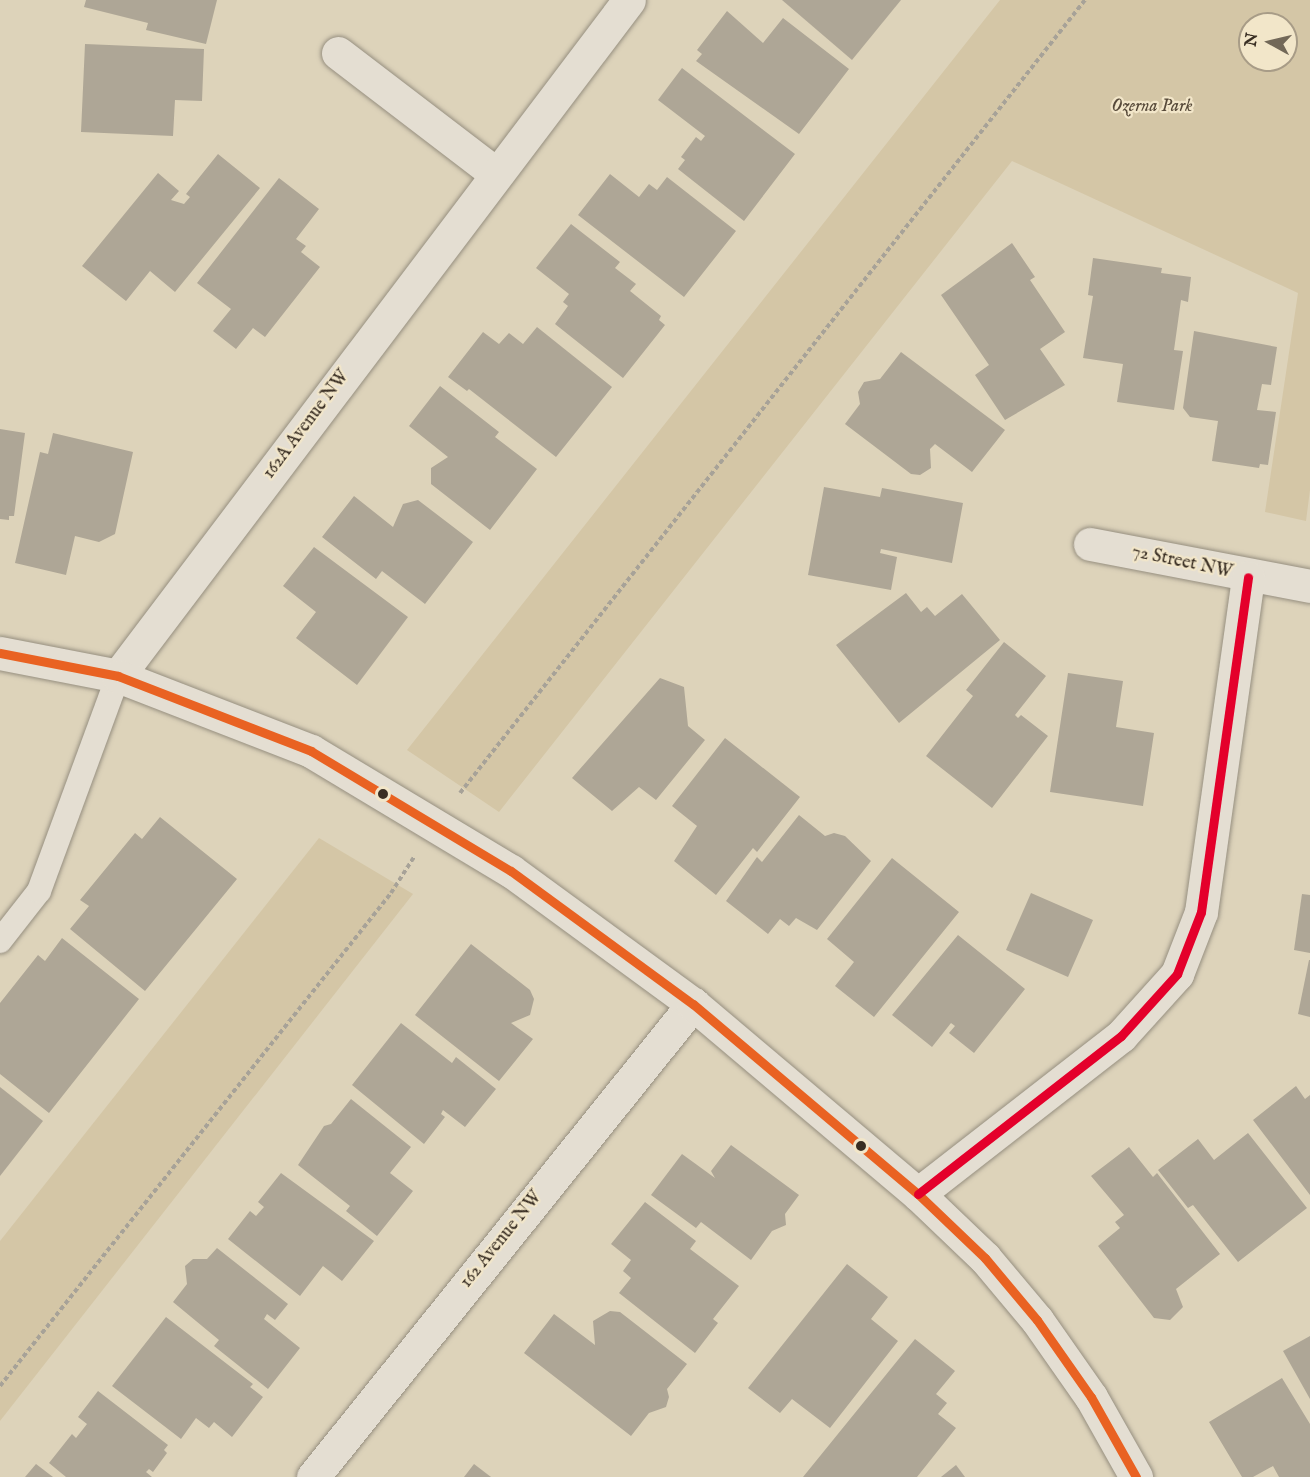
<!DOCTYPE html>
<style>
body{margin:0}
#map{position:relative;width:1310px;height:1477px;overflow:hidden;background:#ddd3ba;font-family:"IM FELL English",serif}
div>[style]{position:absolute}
.green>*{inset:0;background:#d4c6a6}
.building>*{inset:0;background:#aea696}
.path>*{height:4px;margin-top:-2px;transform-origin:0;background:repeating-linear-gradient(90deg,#a7a298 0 4.5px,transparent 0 7.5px)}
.roads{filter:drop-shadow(0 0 2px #968f80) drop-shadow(0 0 2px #968f80)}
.lane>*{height:24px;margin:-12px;padding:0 12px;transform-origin:12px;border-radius:12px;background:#e4ded2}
.street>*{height:33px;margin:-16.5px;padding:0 16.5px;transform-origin:16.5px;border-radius:16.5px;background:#e4ded2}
.secondary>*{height:33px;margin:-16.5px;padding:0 16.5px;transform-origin:16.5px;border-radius:16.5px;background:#e4ded2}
.bus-1>*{height:9px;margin:-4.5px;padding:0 4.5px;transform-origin:4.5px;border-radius:4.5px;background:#e96222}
.bus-2>*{height:9px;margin:-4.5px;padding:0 4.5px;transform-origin:4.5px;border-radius:4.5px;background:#e4002b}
.dots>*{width:16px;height:16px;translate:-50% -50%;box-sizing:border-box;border:3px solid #f2e6c9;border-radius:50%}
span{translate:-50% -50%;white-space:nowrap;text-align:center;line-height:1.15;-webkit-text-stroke:4.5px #f2e6c9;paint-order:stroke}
.park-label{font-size:18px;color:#574a3a;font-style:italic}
.street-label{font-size:18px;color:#392e23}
.north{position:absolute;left:1238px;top:12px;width:60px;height:60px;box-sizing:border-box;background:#f2e6c9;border:2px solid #a89c87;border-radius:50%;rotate:278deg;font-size:16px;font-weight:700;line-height:24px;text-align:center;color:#392e23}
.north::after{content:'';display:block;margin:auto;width:21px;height:27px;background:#726858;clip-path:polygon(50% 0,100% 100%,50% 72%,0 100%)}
</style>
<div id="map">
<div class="green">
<i style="clip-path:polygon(evenodd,1000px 0,1310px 0,1310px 490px,1306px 521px,1265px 512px,1298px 293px,1012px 161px,499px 812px,407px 750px,1000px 0,1250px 24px,1286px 24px,1286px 60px,1250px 60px,1250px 24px)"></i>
<i style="clip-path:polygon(319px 838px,413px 894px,0 1421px,0 1241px)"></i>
</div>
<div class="building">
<i style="clip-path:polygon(86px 0,217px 0,206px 44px,146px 30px,148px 23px,84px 7px)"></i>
<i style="clip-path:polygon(782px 0,901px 0,852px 60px)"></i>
<i style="clip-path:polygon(727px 11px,763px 43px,783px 18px,849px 69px,799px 134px,696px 61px,702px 54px,697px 50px)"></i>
<i style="clip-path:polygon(85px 44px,204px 49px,202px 101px,175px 100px,173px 136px,81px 132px)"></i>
<i style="clip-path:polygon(682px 68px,795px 154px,744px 221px,678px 169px,685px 160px,681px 157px,696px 137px,701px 141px,705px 136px,658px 100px)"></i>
<i style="clip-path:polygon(218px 154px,260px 188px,175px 292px,150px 271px,126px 301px,82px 266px,158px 173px,179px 191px,171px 200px,184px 204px,190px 197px,186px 194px)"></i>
<i style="clip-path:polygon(610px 174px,639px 197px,649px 184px,657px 190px,667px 177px,736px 231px,684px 297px,578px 215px)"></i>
<i style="clip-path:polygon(279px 178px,319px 209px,296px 239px,306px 246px,301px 252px,320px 267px,265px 337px,253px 328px,236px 349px,213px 331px,231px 309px,197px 283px)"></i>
<i style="clip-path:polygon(571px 224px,620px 262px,615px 268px,636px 284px,630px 291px,661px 316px,659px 320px,665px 325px,623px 378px,555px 324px,568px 306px,563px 302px,569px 294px,536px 268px)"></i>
<i style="clip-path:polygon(1012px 243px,1035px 277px,1030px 280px,1065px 332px,1040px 349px,1065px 385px,1005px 420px,975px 375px,989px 365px,941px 295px)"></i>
<i style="clip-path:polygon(1093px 258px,1162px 268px,1161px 273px,1191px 277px,1188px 302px,1181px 300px,1174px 350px,1183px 351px,1174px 410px,1117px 402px,1123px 364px,1083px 358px,1093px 296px,1088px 295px)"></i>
<i style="clip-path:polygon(537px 327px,612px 387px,556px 457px,469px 389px,467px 391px,448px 377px,483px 332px,499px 344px,509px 333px,523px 344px)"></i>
<i style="clip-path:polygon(1194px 331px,1277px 347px,1271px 385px,1262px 384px,1257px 410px,1276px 412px,1268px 465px,1260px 464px,1259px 468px,1212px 461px,1218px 421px,1190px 417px,1183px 408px)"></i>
<i style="clip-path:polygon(901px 352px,1005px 430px,972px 472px,935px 444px,930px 449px,931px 468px,920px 475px,911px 474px,845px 424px,860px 404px,858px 392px,864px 382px,880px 379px)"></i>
<i style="clip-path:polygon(440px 386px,499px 432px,495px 437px,537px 469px,490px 530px,431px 484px,431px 468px,448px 457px,409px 426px)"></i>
<i style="clip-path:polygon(0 429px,25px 433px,14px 516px,9px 516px,9px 520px,0 519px)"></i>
<i style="clip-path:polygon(53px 433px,133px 452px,115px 534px,99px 542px,75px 536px,66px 575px,15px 563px,40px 452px,48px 454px)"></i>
<i style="clip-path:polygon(824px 487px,880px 497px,882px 488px,963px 503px,952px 563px,881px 549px,880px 553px,897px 557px,891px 590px,808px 575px)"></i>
<i style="clip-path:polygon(354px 496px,393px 527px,403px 504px,418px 500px,473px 542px,425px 604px,382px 571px,376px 579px,322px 537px)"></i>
<i style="clip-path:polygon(314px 547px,408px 617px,357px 685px,296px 638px,316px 612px,283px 586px)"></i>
<i style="clip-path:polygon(906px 593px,921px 612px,927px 607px,935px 616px,962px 594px,1000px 640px,899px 723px,836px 645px)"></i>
<i style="clip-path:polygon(1004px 642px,1046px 676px,1015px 715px,1018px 718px,1021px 715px,1048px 736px,992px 808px,926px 756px,973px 696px,966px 690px)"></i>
<i style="clip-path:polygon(1068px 673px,1123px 681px,1116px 727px,1154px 733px,1143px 806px,1050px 792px)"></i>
<i style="clip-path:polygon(660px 678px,684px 687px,688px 726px,705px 740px,656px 800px,639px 787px,612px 811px,572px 778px)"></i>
<i style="clip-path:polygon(725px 738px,800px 797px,757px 852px,753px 848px,716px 895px,674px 861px,697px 826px,672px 806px)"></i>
<i style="clip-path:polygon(799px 815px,825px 836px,834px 833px,845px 836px,871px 861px,817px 930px,796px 918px,789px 926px,780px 919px,768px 934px,726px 901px,757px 857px,762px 862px)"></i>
<i style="clip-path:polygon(160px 817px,237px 879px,145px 991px,70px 929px,89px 906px,80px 900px,135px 833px,142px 839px)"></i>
<i style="clip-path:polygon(892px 858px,959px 912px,874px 1017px,835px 986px,854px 962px,827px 939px)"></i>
<i style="clip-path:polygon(1031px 893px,1093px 920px,1068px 977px,1006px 950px)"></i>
<i style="clip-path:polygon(1302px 894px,1310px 895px,1310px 953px,1294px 950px)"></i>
<i style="clip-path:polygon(958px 935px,1025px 989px,974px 1053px,949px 1033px,955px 1026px,951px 1023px,932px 1047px,892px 1015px)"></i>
<i style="clip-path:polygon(62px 938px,139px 999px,49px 1113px,0 1074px,0 1003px,38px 955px,45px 961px)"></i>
<i style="clip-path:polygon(471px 944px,530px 990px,534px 999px,530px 1015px,511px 1023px,533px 1039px,499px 1081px,415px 1015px)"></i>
<i style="clip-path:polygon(1309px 960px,1310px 960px,1310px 1017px,1298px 1014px)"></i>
<i style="clip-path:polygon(401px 1023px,452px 1063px,456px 1057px,496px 1089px,465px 1127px,443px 1110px,441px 1114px,445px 1117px,424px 1144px,352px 1085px)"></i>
<i style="clip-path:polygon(1296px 1086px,1305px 1099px,1310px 1095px,1310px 1195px,1253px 1120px)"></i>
<i style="clip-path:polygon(0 1087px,43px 1121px,0 1176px)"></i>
<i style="clip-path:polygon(351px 1099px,411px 1147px,390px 1173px,413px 1191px,377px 1236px,346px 1211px,350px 1206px,298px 1165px,324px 1126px,331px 1124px)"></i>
<i style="clip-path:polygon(1248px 1133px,1307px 1208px,1238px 1262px,1193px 1205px,1188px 1208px,1158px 1170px,1198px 1139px,1214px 1160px)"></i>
<i style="clip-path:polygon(731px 1145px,799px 1195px,785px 1214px,786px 1225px,772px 1231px,751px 1260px,701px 1222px,696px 1228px,651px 1195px,682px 1154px,715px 1178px,711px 1171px)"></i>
<i style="clip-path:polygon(1129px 1147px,1153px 1177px,1157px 1173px,1220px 1254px,1176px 1289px,1183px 1307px,1170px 1320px,1154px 1318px,1098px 1246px,1120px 1228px,1115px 1222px,1124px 1215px,1091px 1176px)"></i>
<i style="clip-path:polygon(281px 1173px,374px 1241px,342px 1281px,323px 1266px,300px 1296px,228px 1239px,250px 1211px,256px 1216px,264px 1207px,258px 1202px)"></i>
<i style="clip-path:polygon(645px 1202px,696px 1241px,690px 1249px,739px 1286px,713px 1319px,718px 1323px,695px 1353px,619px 1293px,631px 1278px,623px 1271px,631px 1260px,611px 1244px)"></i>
<i style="clip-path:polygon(217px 1248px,288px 1304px,275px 1320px,267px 1314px,264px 1319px,300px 1348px,268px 1389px,214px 1346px,219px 1340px,173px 1302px,187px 1284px,185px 1266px,193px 1259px,207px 1259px)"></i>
<i style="clip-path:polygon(847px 1264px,888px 1297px,871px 1319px,898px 1341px,830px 1428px,792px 1399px,780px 1413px,748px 1388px)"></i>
<i style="clip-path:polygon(610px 1311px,620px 1312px,687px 1364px,667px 1389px,669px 1397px,666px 1407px,649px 1413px,631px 1436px,524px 1353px,554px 1314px,595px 1345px,593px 1321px)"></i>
<i style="clip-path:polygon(166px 1317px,253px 1384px,250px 1387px,263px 1397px,232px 1437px,214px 1422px,209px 1428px,196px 1418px,181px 1439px,112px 1386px)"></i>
<i style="clip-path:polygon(1310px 1336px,1310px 1399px,1283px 1351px)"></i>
<i style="clip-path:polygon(915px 1339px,955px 1371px,936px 1394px,947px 1403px,938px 1414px,956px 1428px,917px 1477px,803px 1477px)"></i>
<i style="clip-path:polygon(1282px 1378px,1310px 1424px,1310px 1477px,1279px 1477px,1273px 1466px,1253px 1477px,1242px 1477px,1209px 1422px)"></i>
<i style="clip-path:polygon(98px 1391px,168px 1445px,164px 1450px,167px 1453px,153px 1472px,149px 1469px,146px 1472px,152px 1477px,66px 1477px,49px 1463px,72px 1434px,76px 1438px,87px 1424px,78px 1417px)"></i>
<i style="clip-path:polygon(36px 1464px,53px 1477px,25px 1477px)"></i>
<i style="clip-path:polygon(474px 1464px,491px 1477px,464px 1477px)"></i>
<i style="clip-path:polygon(956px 1465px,965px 1477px,941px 1477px)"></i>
</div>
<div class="path">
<i style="left:460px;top:793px;width:1010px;rotate:-51.76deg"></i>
<i style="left:0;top:1386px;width:629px;rotate:-51.58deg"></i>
<i style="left:391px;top:893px;width:43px;rotate:-57.4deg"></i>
</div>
<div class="roads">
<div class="lane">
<i style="left:0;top:941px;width:63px;rotate:-52deg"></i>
<i style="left:39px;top:891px;width:229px;rotate:-69.8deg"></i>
</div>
<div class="street">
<i style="left:338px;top:53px;width:199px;rotate:37.4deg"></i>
<i style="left:1090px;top:544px;width:224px;rotate:10.8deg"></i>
<i style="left:118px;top:676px;width:847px;rotate:-52.91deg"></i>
<i style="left:918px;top:1194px;width:257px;rotate:-37.9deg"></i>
<i style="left:1121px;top:1036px;width:84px;rotate:-47.9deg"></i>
<i style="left:1177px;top:974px;width:66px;rotate:-68.8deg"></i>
<i style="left:1201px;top:912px;width:338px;rotate:-82deg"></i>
<i style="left:313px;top:1477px;width:607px;rotate:-51.22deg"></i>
</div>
<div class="secondary">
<i style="left:0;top:653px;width:120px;rotate:11deg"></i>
<i style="left:118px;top:676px;width:207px;rotate:21.2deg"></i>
<i style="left:311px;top:751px;width:233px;rotate:31deg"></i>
<i style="left:511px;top:871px;width:225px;rotate:36.2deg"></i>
<i style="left:693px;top:1004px;width:294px;rotate:40.2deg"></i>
<i style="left:918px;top:1194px;width:93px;rotate:43.7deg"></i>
<i style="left:985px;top:1258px;width:81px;rotate:50deg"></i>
<i style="left:1037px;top:1320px;width:94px;rotate:55deg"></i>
<i style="left:1091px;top:1397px;width:92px;rotate:60.6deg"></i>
</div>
</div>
<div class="bus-1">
<i style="left:0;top:653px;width:120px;rotate:11deg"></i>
<i style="left:118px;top:676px;width:207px;rotate:21.2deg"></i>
<i style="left:311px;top:751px;width:233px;rotate:31deg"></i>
<i style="left:511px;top:871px;width:225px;rotate:36.2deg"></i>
<i style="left:693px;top:1004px;width:294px;rotate:40.2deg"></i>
<i style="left:918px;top:1194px;width:93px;rotate:43.7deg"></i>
<i style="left:985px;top:1258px;width:81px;rotate:50deg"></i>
<i style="left:1037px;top:1320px;width:94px;rotate:55deg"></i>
<i style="left:1091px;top:1397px;width:92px;rotate:60.6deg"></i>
</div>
<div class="bus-2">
<i style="left:918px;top:1194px;width:257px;rotate:-37.9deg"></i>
<i style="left:1121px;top:1036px;width:84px;rotate:-47.9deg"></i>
<i style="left:1177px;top:974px;width:66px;rotate:-68.8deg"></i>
<i style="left:1201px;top:912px;width:338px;rotate:-82deg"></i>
</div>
<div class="dots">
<i style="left:383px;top:794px;background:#392e23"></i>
<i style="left:861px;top:1146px;background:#392e23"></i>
</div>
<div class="park-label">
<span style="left:1152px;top:107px">Ozerna Park</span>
</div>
<div class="street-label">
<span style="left:307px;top:425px;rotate:-53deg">162A Avenue NW</span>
<span style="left:1182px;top:563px;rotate:12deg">72 Street NW</span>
<span style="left:502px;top:1240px;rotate:-51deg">162 Avenue NW</span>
</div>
<div class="north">N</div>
</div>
